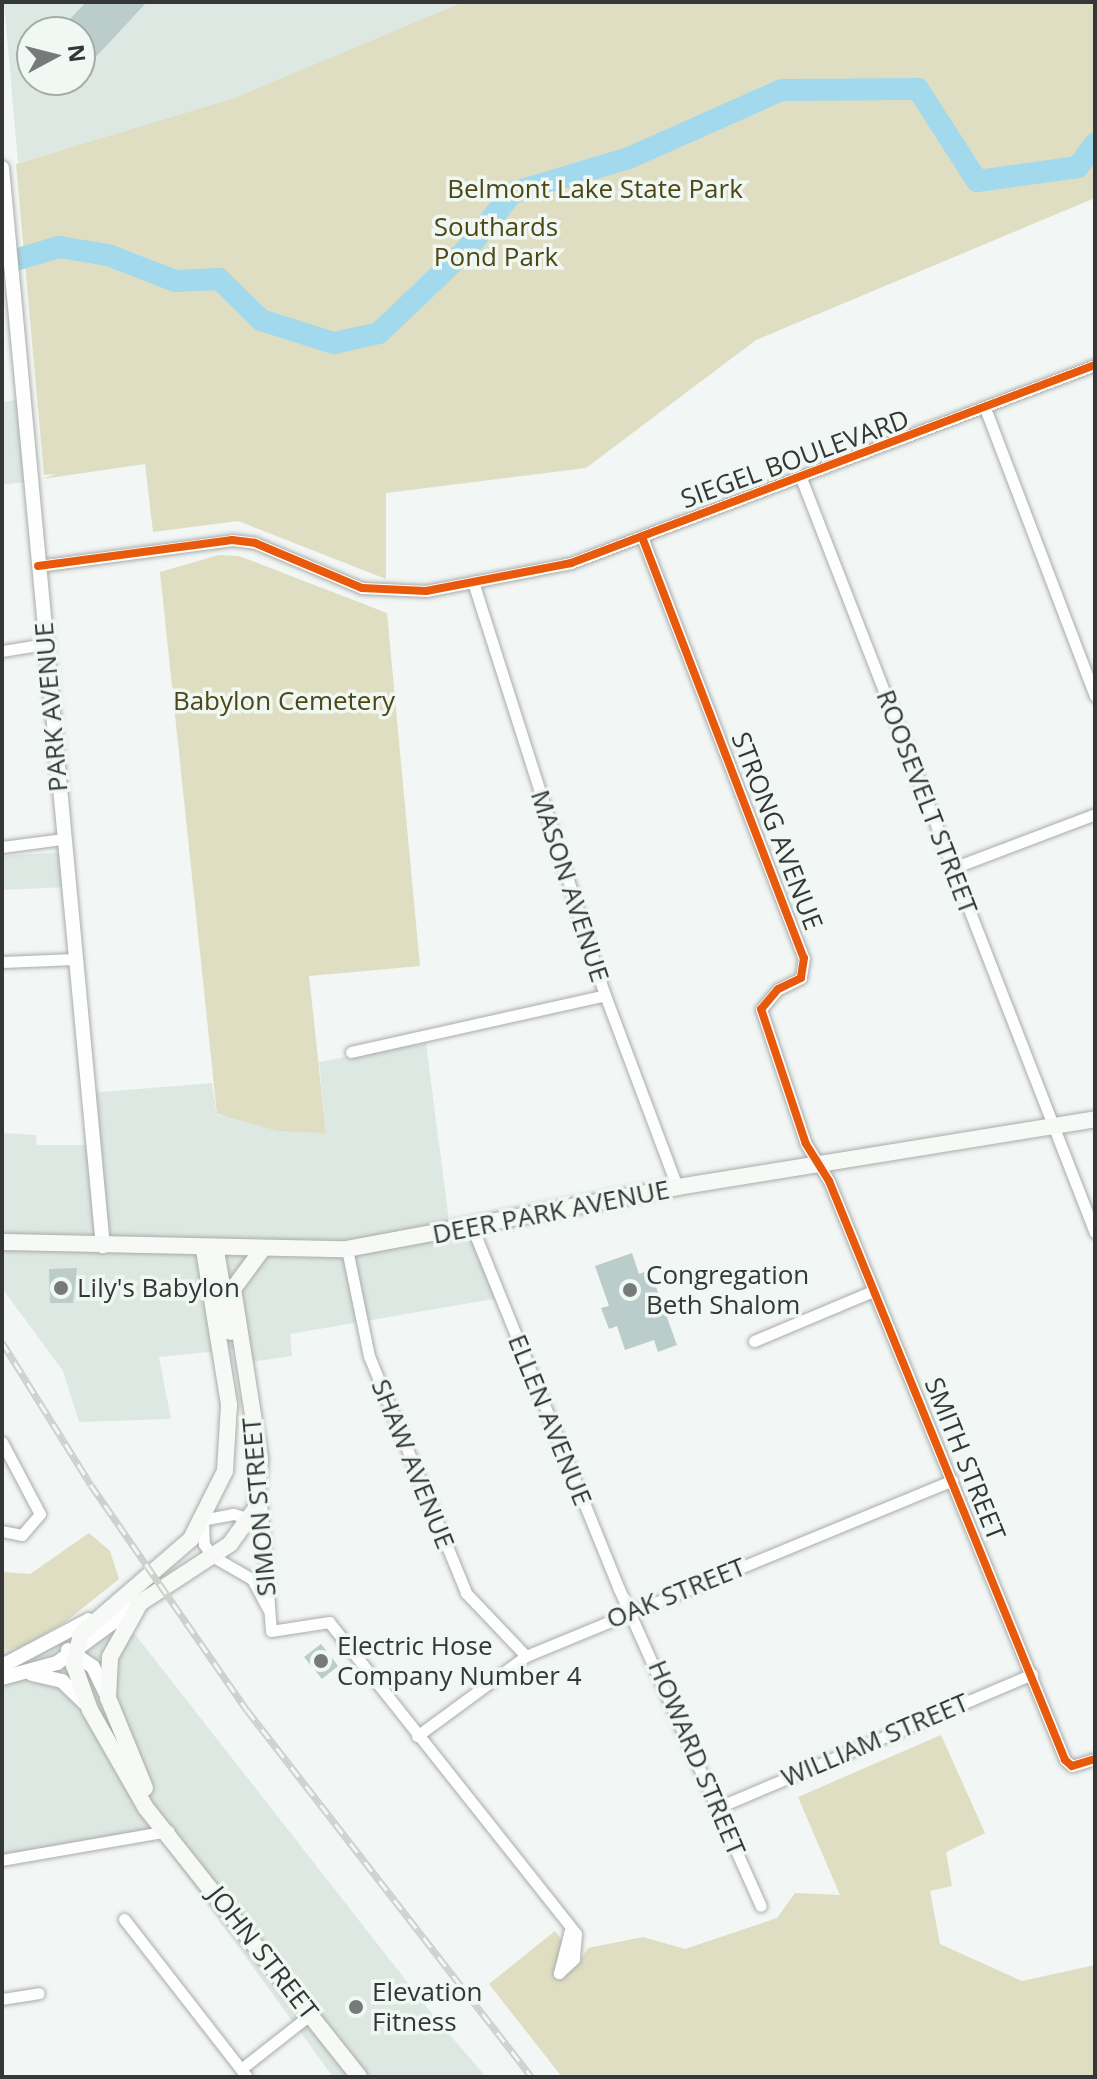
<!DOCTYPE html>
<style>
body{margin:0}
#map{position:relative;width:1097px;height:2079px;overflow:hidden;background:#f2f6f4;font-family:"Open Sans",sans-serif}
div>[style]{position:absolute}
.built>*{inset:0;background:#dee8e3}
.green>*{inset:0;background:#dfdec2}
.river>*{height:22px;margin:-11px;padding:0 11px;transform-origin:11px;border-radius:11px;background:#a2d9ec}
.building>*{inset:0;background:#bacdcb}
.roads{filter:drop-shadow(0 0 2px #a9acaa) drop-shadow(0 0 2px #a9acaa)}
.minor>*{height:11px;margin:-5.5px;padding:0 5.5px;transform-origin:5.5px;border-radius:5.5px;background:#fdfefd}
.tertiary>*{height:14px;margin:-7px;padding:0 7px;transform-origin:7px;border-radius:7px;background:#fdfefd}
.secondary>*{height:16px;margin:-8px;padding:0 8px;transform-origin:8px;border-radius:8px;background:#f6f9f5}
.rail>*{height:7px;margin-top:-3.5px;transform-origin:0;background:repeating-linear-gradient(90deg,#f0f8f4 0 12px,#cfd1cf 0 24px);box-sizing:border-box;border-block:2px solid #cfd1cf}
.cycleway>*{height:8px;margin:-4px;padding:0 4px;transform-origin:4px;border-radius:4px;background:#e8590c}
.dots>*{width:22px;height:22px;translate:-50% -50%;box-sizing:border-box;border:4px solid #f0f8f4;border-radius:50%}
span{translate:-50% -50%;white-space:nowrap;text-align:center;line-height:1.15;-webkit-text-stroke:7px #f0f8f4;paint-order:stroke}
.park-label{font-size:26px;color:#4e4715}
.street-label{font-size:26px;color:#343735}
.poi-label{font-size:26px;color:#343735}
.left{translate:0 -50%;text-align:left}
.frame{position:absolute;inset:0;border:4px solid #343735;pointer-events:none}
.north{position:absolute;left:16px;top:16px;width:80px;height:80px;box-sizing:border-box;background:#f0f8f4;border:2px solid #a5aba8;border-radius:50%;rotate:83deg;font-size:22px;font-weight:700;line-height:32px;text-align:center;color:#343735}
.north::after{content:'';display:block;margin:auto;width:28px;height:36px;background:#767a78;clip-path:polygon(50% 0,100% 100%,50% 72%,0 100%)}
</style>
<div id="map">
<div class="built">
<i style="clip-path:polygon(evenodd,4px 2px,582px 2px,18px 163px,4px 2px,32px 32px,80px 32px,80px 80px,32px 80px,32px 32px)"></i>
<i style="clip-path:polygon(22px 399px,31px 481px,2px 485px,2px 402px)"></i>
<i style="clip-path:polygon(65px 852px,68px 887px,2px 890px,2px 856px)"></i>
<i style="clip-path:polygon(426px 1043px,450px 1229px,472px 1226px,505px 1297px,290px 1334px,292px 1356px,250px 1362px,247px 1348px,159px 1357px,171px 1419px,79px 1422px,63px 1371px,2px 1288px,2px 1133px,36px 1135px,37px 1145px,94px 1145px,90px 1093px,212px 1083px,217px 1115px,326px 1133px,319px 1062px)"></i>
<i style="clip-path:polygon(134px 1633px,433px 2015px,486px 2077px,333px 2077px,154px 1831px,2px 1856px,2px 1650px)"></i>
</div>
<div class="green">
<i style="clip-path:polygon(464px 2px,1095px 2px,1095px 198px,756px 340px,586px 468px,386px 493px,386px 579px,238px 521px,153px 532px,145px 464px,42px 479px,56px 474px,44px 475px,16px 164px,232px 99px)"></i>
<i style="clip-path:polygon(219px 555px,239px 556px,387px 613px,420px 966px,309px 976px,326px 1133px,278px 1131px,217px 1114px,160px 572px)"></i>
<i style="clip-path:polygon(89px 1533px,110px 1551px,119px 1579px,64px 1623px,20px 1648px,2px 1650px,2px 1572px,30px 1574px)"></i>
<i style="clip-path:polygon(941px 1735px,985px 1833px,946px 1852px,952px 1886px,930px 1891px,940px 1944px,1022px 1981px,1095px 1965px,1095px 2077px,562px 2077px,489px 1984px,555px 1931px,578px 1963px,588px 1948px,643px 1937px,685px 1949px,777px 1918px,795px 1893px,840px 1895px,798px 1797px)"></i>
</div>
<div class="river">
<i style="left:2px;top:264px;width:59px;rotate:-16.6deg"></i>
<i style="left:59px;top:247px;width:50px;rotate:9.3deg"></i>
<i style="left:108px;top:255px;width:72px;rotate:21.2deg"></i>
<i style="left:175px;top:281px;width:44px;rotate:-2.6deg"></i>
<i style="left:219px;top:279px;width:59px;rotate:44.3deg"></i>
<i style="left:261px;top:320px;width:77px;rotate:17.5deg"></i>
<i style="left:334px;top:343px;width:46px;rotate:-12.5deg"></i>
<i style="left:379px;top:333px;width:123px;rotate:-43.7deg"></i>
<i style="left:468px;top:248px;width:70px;rotate:-51.3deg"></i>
<i style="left:512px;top:193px;width:122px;rotate:-16.7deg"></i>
<i style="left:629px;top:158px;width:167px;rotate:-24deg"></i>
<i style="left:782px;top:90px;width:136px;rotate:-0.4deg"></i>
<i style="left:918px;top:89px;width:109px;rotate:57.3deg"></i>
<i style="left:977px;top:181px;width:102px;rotate:-7.9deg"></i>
<i style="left:1078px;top:167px;width:29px;rotate:-54deg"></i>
</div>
<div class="building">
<i style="clip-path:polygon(86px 2px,147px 2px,80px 74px,80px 32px,58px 32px)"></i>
<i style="clip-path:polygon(632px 1253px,639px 1274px,650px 1270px,677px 1345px,658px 1352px,654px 1340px,625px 1350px,617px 1326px,609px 1329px,601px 1308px,609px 1306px,595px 1266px)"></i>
<i style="clip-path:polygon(77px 1268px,73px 1303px,50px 1303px,49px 1269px)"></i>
<i style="clip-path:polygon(321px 1644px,338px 1666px,322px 1679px,304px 1657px)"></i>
</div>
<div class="roads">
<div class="minor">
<i style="left:985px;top:408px;width:308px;rotate:69.1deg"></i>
<i style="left:801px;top:478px;width:810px;rotate:68.72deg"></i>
<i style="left:642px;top:537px;width:451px;rotate:69deg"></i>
<i style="left:804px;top:958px;width:20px;rotate:99deg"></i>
<i style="left:801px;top:978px;width:25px;rotate:154deg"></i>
<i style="left:778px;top:989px;width:26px;rotate:130deg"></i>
<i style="left:761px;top:1009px;width:142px;rotate:71.6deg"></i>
<i style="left:806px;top:1144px;width:44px;rotate:58.1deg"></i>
<i style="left:829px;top:1181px;width:625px;rotate:67.82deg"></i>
<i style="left:1065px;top:1760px;width:9px;rotate:41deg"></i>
<i style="left:1072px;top:1766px;width:24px;rotate:-17deg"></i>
<i style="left:38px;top:566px;width:196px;rotate:-7.6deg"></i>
<i style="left:232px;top:540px;width:23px;rotate:7deg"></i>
<i style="left:255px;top:543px;width:116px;rotate:22.8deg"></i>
<i style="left:362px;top:588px;width:64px;rotate:2.7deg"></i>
<i style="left:426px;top:591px;width:148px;rotate:-10.9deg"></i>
<i style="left:571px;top:563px;width:560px;rotate:-20.7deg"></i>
<i style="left:473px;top:582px;width:434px;rotate:72.3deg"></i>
<i style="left:605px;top:995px;width:205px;rotate:69.4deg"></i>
<i style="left:2px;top:651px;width:44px;rotate:-9.2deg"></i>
<i style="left:2px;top:847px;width:62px;rotate:-7.5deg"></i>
<i style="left:953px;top:868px;width:152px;rotate:-20.8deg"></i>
<i style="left:2px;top:962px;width:73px;rotate:-2.4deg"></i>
<i style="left:351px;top:1052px;width:260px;rotate:-12.6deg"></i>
<i style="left:472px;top:1227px;width:391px;rotate:67.9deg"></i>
<i style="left:619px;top:1589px;width:347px;rotate:65.9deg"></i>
<i style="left:347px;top:1249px;width:109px;rotate:78.4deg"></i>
<i style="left:369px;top:1356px;width:256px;rotate:67.7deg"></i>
<i style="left:466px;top:1593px;width:87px;rotate:46.4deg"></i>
<i style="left:754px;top:1341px;width:129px;rotate:-22.8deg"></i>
<i style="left:2px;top:1442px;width:81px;rotate:62.2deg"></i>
<i style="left:40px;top:1514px;width:28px;rotate:131deg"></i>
<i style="left:22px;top:1535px;width:20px;rotate:-169deg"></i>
<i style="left:261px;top:1501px;width:130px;rotate:85.6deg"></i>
<i style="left:271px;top:1631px;width:59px;rotate:-8.8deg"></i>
<i style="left:329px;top:1622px;width:398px;rotate:51.6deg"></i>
<i style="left:576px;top:1934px;width:25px;rotate:95deg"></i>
<i style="left:574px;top:1959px;width:21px;rotate:137deg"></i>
<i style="left:559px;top:1973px;width:44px;rotate:-75.7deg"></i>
<i style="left:253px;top:1520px;width:21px;rotate:-163deg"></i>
<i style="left:233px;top:1514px;width:31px;rotate:169deg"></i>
<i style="left:203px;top:1520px;width:24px;rotate:88deg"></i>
<i style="left:204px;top:1544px;width:14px;rotate:56deg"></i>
<i style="left:212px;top:1556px;width:46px;rotate:29.9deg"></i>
<i style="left:252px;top:1579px;width:34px;rotate:62deg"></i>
<i style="left:417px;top:1736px;width:135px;rotate:-36.3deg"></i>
<i style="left:526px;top:1656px;width:461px;rotate:-22.4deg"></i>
<i style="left:719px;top:1807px;width:340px;rotate:-23deg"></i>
<i style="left:2px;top:1860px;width:169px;rotate:-9.9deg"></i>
<i style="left:124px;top:1919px;width:200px;rotate:52.1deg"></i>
<i style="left:2px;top:1999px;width:37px;rotate:-9deg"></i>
<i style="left:241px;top:2069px;width:89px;rotate:-38.2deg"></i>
</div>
<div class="tertiary">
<i style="left:2px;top:168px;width:1083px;rotate:84.65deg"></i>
<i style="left:68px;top:1650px;width:30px;rotate:34deg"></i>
<i style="left:93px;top:1667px;width:32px;rotate:64deg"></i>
<i style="left:2px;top:1666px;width:98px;rotate:-27.9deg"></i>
<i style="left:32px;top:1674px;width:31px;rotate:13deg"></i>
<i style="left:62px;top:1681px;width:32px;rotate:44deg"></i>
<i style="left:2px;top:1678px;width:57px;rotate:-15.3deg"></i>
<i style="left:57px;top:1663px;width:102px;rotate:-35.9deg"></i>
</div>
<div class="secondary">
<i style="left:2px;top:1242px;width:345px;rotate:1.2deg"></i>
<i style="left:347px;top:1249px;width:336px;rotate:-10.6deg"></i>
<i style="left:677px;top:1187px;width:423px;rotate:-9.2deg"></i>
<i style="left:204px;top:1250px;width:157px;rotate:80.8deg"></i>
<i style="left:229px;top:1405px;width:66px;rotate:93.5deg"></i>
<i style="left:225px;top:1471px;width:76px;rotate:116.6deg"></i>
<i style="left:191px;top:1539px;width:145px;rotate:139.2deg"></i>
<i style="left:81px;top:1634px;width:32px;rotate:103deg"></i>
<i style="left:74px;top:1665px;width:48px;rotate:70.4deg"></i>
<i style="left:90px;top:1710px;width:113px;rotate:60.3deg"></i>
<i style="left:146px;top:1808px;width:343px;rotate:51.6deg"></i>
<i style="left:216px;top:1251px;width:82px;rotate:80.2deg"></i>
<i style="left:145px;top:1788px;width:97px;rotate:-112.3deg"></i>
<i style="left:108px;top:1698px;width:41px;rotate:-87.2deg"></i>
<i style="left:110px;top:1657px;width:62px;rotate:-60.9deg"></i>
<i style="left:140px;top:1603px;width:108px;rotate:-33.2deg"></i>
<i style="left:230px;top:1544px;width:44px;rotate:-54.2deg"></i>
<i style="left:256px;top:1508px;width:49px;rotate:-85.3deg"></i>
<i style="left:260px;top:1459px;width:172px;rotate:-99deg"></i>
<i style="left:233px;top:1289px;width:47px;rotate:-53.6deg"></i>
</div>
</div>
<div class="rail">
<i style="left:2px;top:1342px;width:168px;rotate:58.1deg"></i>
<i style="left:91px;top:1485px;width:274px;rotate:55.3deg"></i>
<i style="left:247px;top:1710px;width:465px;rotate:52.2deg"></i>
</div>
<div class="cycleway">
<i style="left:642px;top:537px;width:451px;rotate:69deg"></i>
<i style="left:804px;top:958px;width:20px;rotate:99deg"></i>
<i style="left:801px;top:978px;width:25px;rotate:154deg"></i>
<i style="left:778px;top:989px;width:26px;rotate:130deg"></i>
<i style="left:761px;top:1009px;width:142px;rotate:71.6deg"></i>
<i style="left:806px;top:1144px;width:44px;rotate:58.1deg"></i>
<i style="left:829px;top:1181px;width:625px;rotate:67.82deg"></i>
<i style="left:1065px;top:1760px;width:9px;rotate:41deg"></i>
<i style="left:1072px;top:1766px;width:24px;rotate:-17deg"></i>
<i style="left:38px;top:566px;width:196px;rotate:-7.6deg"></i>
<i style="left:232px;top:540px;width:23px;rotate:7deg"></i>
<i style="left:255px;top:543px;width:116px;rotate:22.8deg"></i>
<i style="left:362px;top:588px;width:64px;rotate:2.7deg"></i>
<i style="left:426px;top:591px;width:148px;rotate:-10.9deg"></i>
<i style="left:571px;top:563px;width:560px;rotate:-20.7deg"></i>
</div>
<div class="dots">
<i style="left:61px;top:1288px;background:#767a78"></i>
<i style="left:630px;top:1290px;background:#767a78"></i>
<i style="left:321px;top:1661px;background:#767a78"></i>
<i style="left:356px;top:2007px;background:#767a78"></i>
</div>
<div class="park-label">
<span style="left:595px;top:189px">Belmont Lake State Park</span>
<span style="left:496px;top:242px">Southards<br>Pond Park</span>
<span style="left:284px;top:701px">Babylon Cemetery</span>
</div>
<div class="street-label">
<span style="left:795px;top:459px;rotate:-20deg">SIEGEL BOULEVARD</span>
<span style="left:51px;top:707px;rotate:-95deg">PARK AVENUE</span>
<span style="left:927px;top:802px;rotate:69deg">ROOSEVELT STREET</span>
<span style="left:777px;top:831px;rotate:69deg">STRONG AVENUE</span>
<span style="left:570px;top:886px;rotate:72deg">MASON AVENUE</span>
<span style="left:551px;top:1212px;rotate:-11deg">DEER PARK AVENUE</span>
<span style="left:550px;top:1420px;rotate:68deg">ELLEN AVENUE</span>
<span style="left:965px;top:1459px;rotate:68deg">SMITH STREET</span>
<span style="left:413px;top:1464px;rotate:68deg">SHAW AVENUE</span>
<span style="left:259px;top:1507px;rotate:-95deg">SIMON STREET</span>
<span style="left:676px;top:1593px;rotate:-22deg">OAK STREET</span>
<span style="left:875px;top:1740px;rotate:-23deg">WILLIAM STREET</span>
<span style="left:697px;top:1758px;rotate:67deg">HOWARD STREET</span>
<span style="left:263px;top:1953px;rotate:52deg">JOHN STREET</span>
</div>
<div class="poi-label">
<span class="left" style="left:646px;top:1290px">Congregation<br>Beth Shalom</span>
<span class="left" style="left:77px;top:1288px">Lily's Babylon</span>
<span class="left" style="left:337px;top:1661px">Electric Hose<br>Company Number 4</span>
<span class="left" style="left:372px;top:2007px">Elevation<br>Fitness</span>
</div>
<div class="frame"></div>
<div class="north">N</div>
</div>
